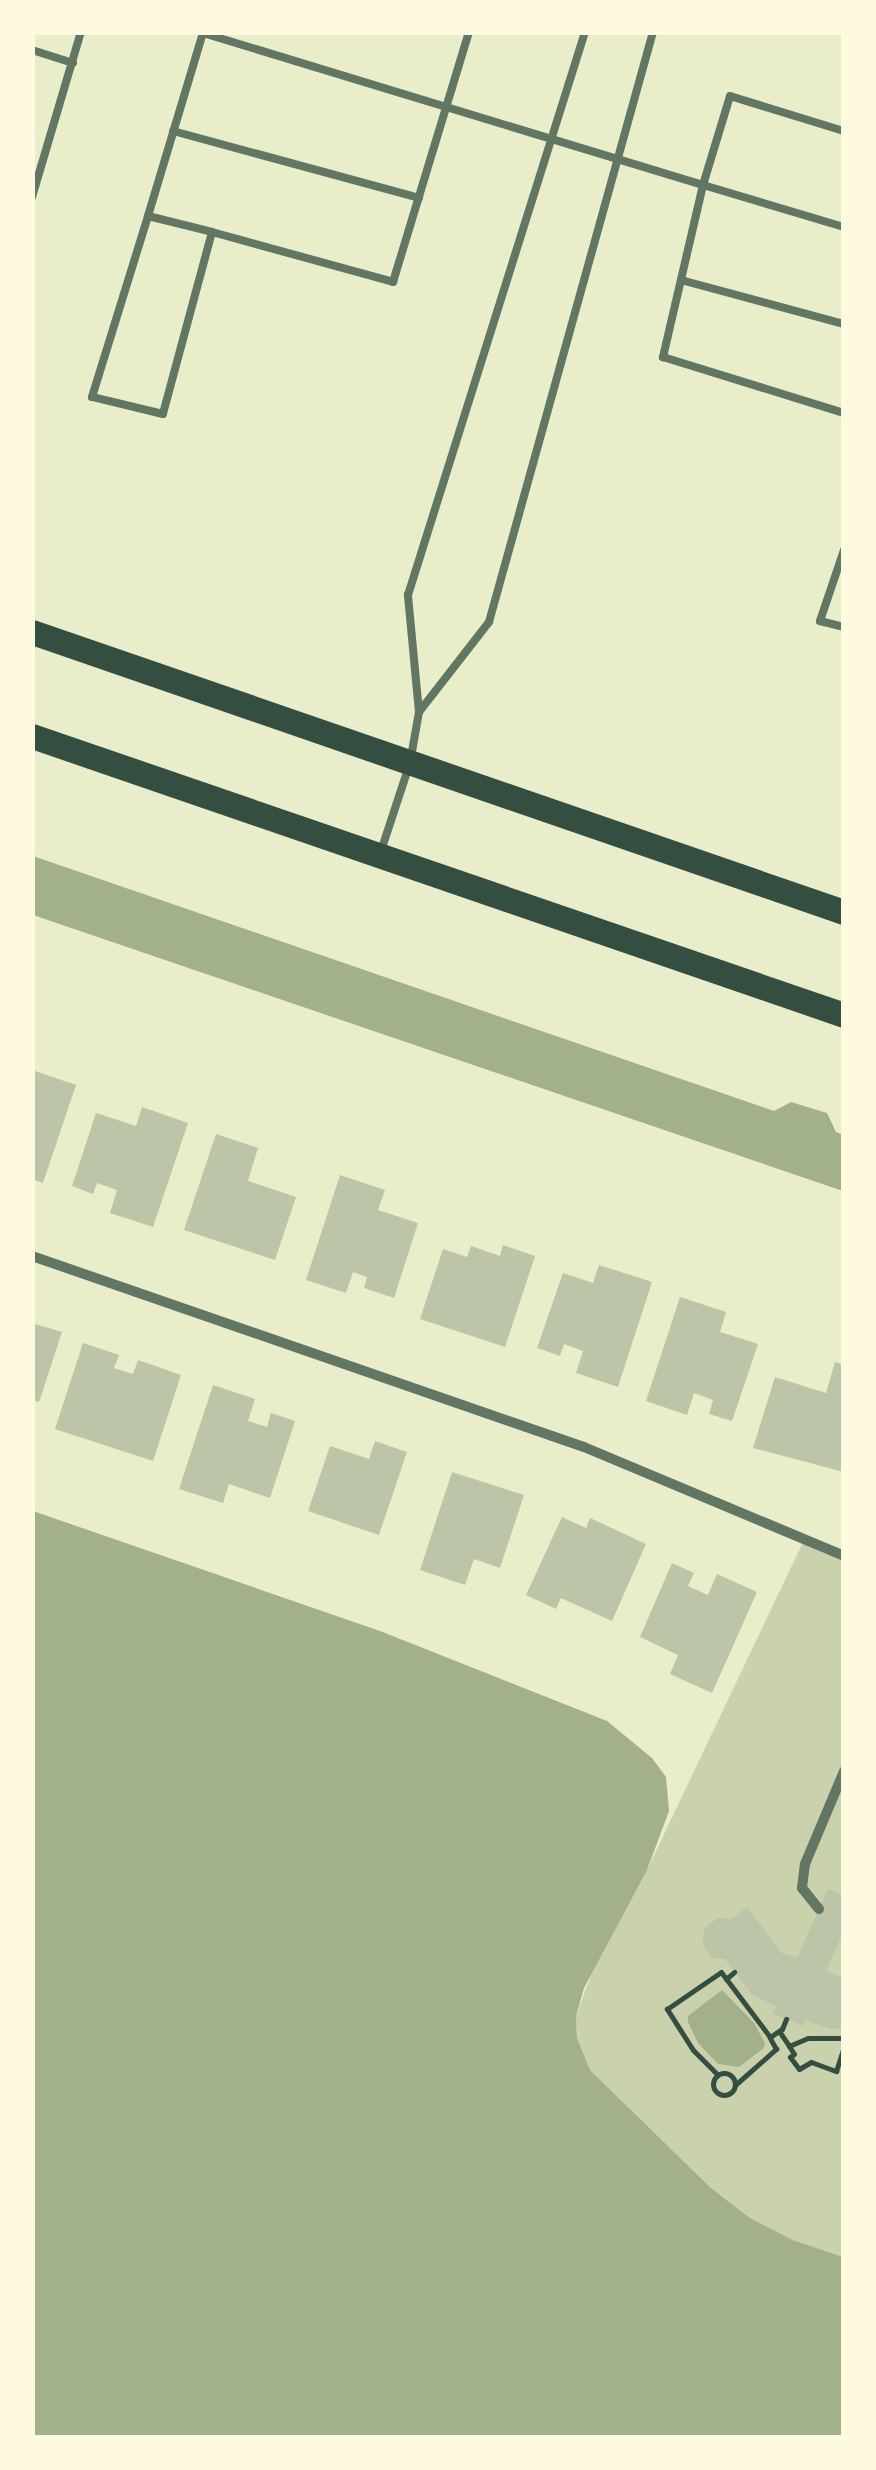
<!DOCTYPE html>
<style>
body{margin:0}
#map{position:relative;width:876px;height:2470px;overflow:hidden;background:#e9edc9;font-family:Helvetica,sans-serif}
div>[style]{position:absolute}
.green>*{inset:0;background:#cad2ad}
.water>*{inset:0;background:#a3b18a}
.building>*{inset:0;background:#bcc5a7}
.path>*{height:5px;margin:-2.5px;padding:0 2.5px;transform-origin:2.5px;border-radius:2.5px;background:#344e41}
.path>.ring{margin:-2.5px;padding:0;box-sizing:content-box;background:none;border:5px solid #344e41;border-radius:50%}
.service>*{height:8px;margin:-4px;padding:0 4px;transform-origin:4px;border-radius:4px;background:#617663}
.minor>*{height:10px;margin:-5px;padding:0 5px;transform-origin:5px;border-radius:5px;background:#617663}
.primary>*{height:25px;margin:-12.5px;padding:0 12.5px;transform-origin:12.5px;border-radius:12.5px;background:#344e41}
span{translate:-50% -50%;white-space:nowrap;text-align:center;line-height:1.15;-webkit-text-stroke:8px #fefae0;paint-order:stroke}
.frame{position:absolute;inset:0;border:35px solid #fefae0;pointer-events:none}
</style>
<div id="map">
<div class="green">
<i style="clip-path:polygon(804px 1540px,843px 1556px,843px 2257px,793px 2240px,750px 2218px,711px 2188px,590px 2070px,577px 2038px,576px 2016px,597px 1959px,647px 1870px)"></i>
</div>
<div class="water">
<i style="clip-path:polygon(33px 856px,774px 1111px,791px 1102px,827px 1113px,836px 1132px,843px 1135px,843px 1191px,33px 915px)"></i>
<i style="clip-path:polygon(33px 1511px,380px 1631px,607px 1721px,652px 1758px,666px 1777px,669px 1811px,647px 1870px,584px 1988px,576px 2016px,577px 2038px,590px 2070px,711px 2188px,750px 2218px,793px 2240px,843px 2257px,843px 2437px,33px 2437px)"></i>
<i style="clip-path:polygon(722px 1990px,754px 2023px,765px 2043px,764px 2048px,739px 2067px,718px 2064px,698px 2043px,688px 2022px,688px 2016px)"></i>
</div>
<div class="building">
<i style="clip-path:polygon(32px 1070px,76px 1085px,43px 1183px,32px 1179px)"></i>
<i style="clip-path:polygon(142px 1107px,188px 1123px,153px 1227px,110px 1213px,117px 1190px,97px 1183px,93px 1194px,72px 1186px,96px 1113px,136px 1126px)"></i>
<i style="clip-path:polygon(216px 1134px,258px 1148px,248px 1181px,296px 1197px,275px 1260px,184px 1230px)"></i>
<i style="clip-path:polygon(340px 1175px,385px 1190px,378px 1210px,418px 1223px,394px 1298px,364px 1288px,367px 1277px,353px 1272px,346px 1293px,306px 1280px)"></i>
<i style="clip-path:polygon(503px 1245px,535px 1256px,505px 1347px,420px 1319px,443px 1249px,467px 1257px,471px 1246px,500px 1256px)"></i>
<i style="clip-path:polygon(599px 1265px,652px 1282px,618px 1387px,576px 1373px,583px 1351px,564px 1344px,560px 1356px,537px 1348px,563px 1273px,593px 1283px)"></i>
<i style="clip-path:polygon(680px 1297px,726px 1312px,720px 1332px,758px 1344px,732px 1421px,709px 1414px,713px 1400px,694px 1393px,687px 1415px,646px 1401px)"></i>
<i style="clip-path:polygon(32px 1323px,62px 1332px,39px 1402px,32px 1400px)"></i>
<i style="clip-path:polygon(83px 1343px,119px 1355px,114px 1368px,133px 1374px,138px 1360px,181px 1375px,153px 1461px,55px 1429px)"></i>
<i style="clip-path:polygon(835px 1362px,844px 1365px,844px 1472px,753px 1448px,775px 1377px,826px 1393px)"></i>
<i style="clip-path:polygon(213px 1385px,255px 1399px,248px 1421px,267px 1427px,271px 1413px,295px 1421px,270px 1498px,229px 1484px,223px 1503px,179px 1489px)"></i>
<i style="clip-path:polygon(375px 1441px,407px 1452px,379px 1535px,308px 1511px,330px 1446px,369px 1459px)"></i>
<i style="clip-path:polygon(452px 1472px,524px 1495px,500px 1568px,474px 1559px,465px 1585px,420px 1570px)"></i>
<i style="clip-path:polygon(562px 1517px,586px 1528px,590px 1518px,646px 1544px,612px 1621px,561px 1598px,556px 1609px,526px 1595px)"></i>
<i style="clip-path:polygon(672px 1563px,694px 1573px,688px 1586px,708px 1595px,717px 1574px,757px 1592px,712px 1693px,670px 1674px,678px 1655px,640px 1637px)"></i>
<i style="clip-path:polygon(828px 1889px,844px 1895px,844px 1931px,826px 1971px,844px 1978px,844px 2028px,830px 2029px,805px 2020px,803px 2026px,773px 2014px,776px 2006px,752px 1995px,725px 1959px,712px 1958px,702px 1944px,705px 1927px,718px 1918px,732px 1919px,747px 1907px,782px 1953px,797px 1958px)"></i>
</div>
<div class="path">
<i style="left:726px;top:1979px;width:11px;rotate:-41deg"></i>
<i style="left:779px;top:2031px;width:18px;rotate:56deg"></i>
<i style="left:789px;top:2046px;width:21px;rotate:-23deg"></i>
<i style="left:808px;top:2038px;width:36px"></i>
<i style="left:789px;top:2046px;width:9px;rotate:58deg"></i>
<i style="left:794px;top:2054px;width:5px;rotate:143deg"></i>
<i style="left:790px;top:2057px;width:15px;rotate:53deg"></i>
<i style="left:799px;top:2069px;width:14px;rotate:-30deg"></i>
<i style="left:811px;top:2062px;width:27px;rotate:20deg"></i>
<i style="left:836px;top:2071px;width:25px;rotate:-72deg"></i>
<i class="ring" style="left:713px;top:2073px;width:17px;height:17px"></i>
<i style="left:718px;top:2075px;width:35px;rotate:-135deg"></i>
<i style="left:693px;top:2050px;width:49px;rotate:-122.4deg"></i>
<i style="left:667px;top:2009px;width:65px;rotate:-34.4deg"></i>
<i style="left:721px;top:1972px;width:81px;rotate:53deg"></i>
<i style="left:770px;top:2037px;width:14px;rotate:-34deg"></i>
<i style="left:782px;top:2029px;width:11px;rotate:-68deg"></i>
<i style="left:735px;top:2085px;width:55px;rotate:-41.3deg"></i>
<i style="left:776px;top:2049px;width:13px;rotate:-119deg"></i>
</div>
<div class="service">
<i style="left:32px;top:50px;width:43px;rotate:17.6deg"></i>
<i style="left:173px;top:131px;width:255px;rotate:15.2deg"></i>
<i style="left:32px;top:197px;width:172px;rotate:-73.5deg"></i>
<i style="left:148px;top:216px;width:191px;rotate:-73.3deg"></i>
<i style="left:203px;top:33px;width:523px;rotate:16.91deg"></i>
<i style="left:703px;top:185px;width:93px;rotate:-73.1deg"></i>
<i style="left:730px;top:96px;width:119px;rotate:17.1deg"></i>
<i style="left:844px;top:227px;width:147px;rotate:-163.4deg"></i>
<i style="left:703px;top:185px;width:177px;rotate:103.1deg"></i>
<i style="left:663px;top:357px;width:189px;rotate:17.2deg"></i>
<i style="left:212px;top:232px;width:188px;rotate:105.1deg"></i>
<i style="left:163px;top:414px;width:73px;rotate:-166.5deg"></i>
<i style="left:92px;top:397px;width:189px;rotate:-72.8deg"></i>
<i style="left:148px;top:216px;width:66px;rotate:14deg"></i>
<i style="left:212px;top:232px;width:188px;rotate:15.4deg"></i>
<i style="left:393px;top:282px;width:261px;rotate:-73.1deg"></i>
<i style="left:681px;top:280px;width:169px;rotate:15.1deg"></i>
<i style="left:844px;top:550px;width:75px;rotate:108.7deg"></i>
<i style="left:820px;top:621px;width:25px;rotate:14deg"></i>
<i style="left:419px;top:712px;width:114px;rotate:-52.1deg"></i>
<i style="left:489px;top:622px;width:612px;rotate:-74.47deg"></i>
<i style="left:381px;top:851px;width:93px;rotate:-71.8deg"></i>
<i style="left:410px;top:763px;width:52px;rotate:-80deg"></i>
<i style="left:419px;top:712px;width:118px;rotate:-95.4deg"></i>
<i style="left:408px;top:595px;width:590px;rotate:-72.55deg"></i>
</div>
<div class="minor">
<i style="left:32px;top:1256px;width:584px;rotate:19.09deg"></i>
<i style="left:584px;top:1447px;width:282px;rotate:22.7deg"></i>
<i style="left:819px;top:1909px;width:27px;rotate:-129deg"></i>
<i style="left:802px;top:1888px;width:24px;rotate:-83deg"></i>
<i style="left:805px;top:1864px;width:101px;rotate:-67.2deg"></i>
</div>
<div class="primary">
<i style="left:32px;top:632px;width:859px;rotate:19.03deg"></i>
<i style="left:32px;top:736px;width:859px;rotate:18.96deg"></i>
</div>
<div class="frame"></div>
</div>
